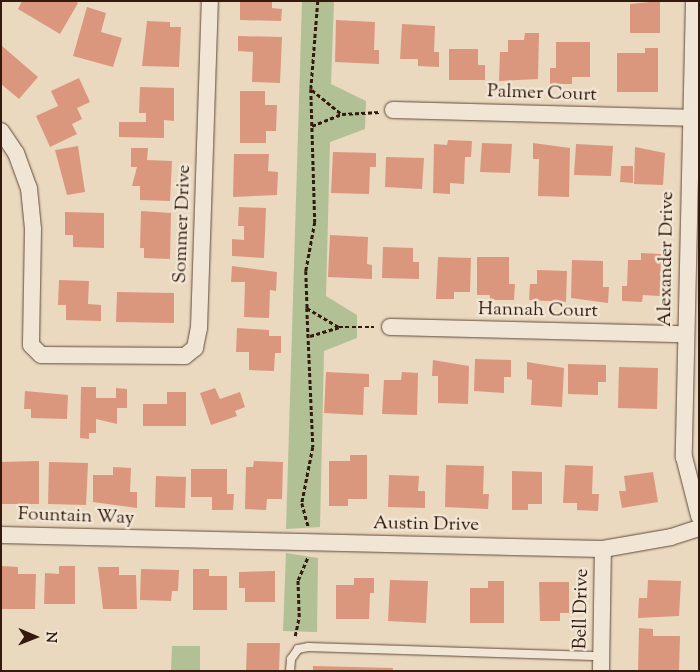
<!DOCTYPE html>
<style>
body{margin:0}
#map{position:relative;width:700px;height:672px;overflow:hidden;background:#ead8bf;font-family:"Sorts Mill Goudy",serif}
div>[style]{position:absolute}
.green>*{inset:0;background:#b2c095}
.building>*{inset:0;background:#db977e}
.path>*{height:2.5px;margin-top:-1.25px;transform-origin:0;background:repeating-linear-gradient(90deg,#331a0c 0 4px,transparent 0 6.5px)}
.roads{filter:drop-shadow(0 0 1px #614a39) drop-shadow(0 0 1px #614a39)}
.service>*{height:8px;margin:-4px;padding:0 4px;transform-origin:4px;border-radius:4px;background:#f1e6d5}
.minor>*{height:16px;margin:-8px;padding:0 8px;transform-origin:8px;border-radius:8px;background:#f1e6d5}
span{translate:-50% -50%;white-space:nowrap;text-align:center;line-height:1.15;-webkit-text-stroke:5px #f1e6d5;paint-order:stroke}
.street-label{font-size:19px;color:#331a0c}
.frame{position:absolute;inset:0;border:2px solid #331a0c;pointer-events:none}
.north{position:absolute;left:10px;top:612px;width:50px;height:50px;-webkit-text-stroke:4px #f1e6d5;paint-order:stroke;rotate:91deg;font-size:14px;font-weight:700;line-height:20px;text-align:center;color:#331a0c}
.north::after{content:'';display:block;margin:auto;width:18px;height:22px;background:#331a0c;clip-path:polygon(50% 0,100% 100%,50% 72%,0 100%)}
</style>
<div id="map">
<div class="green">
<i style="clip-path:polygon(302px 1px,334px 1px,331px 84px,366px 101px,365px 129px,330px 142px,326px 296px,357px 315px,357px 338px,324px 351px,320px 527px,286px 529px)"></i>
<i style="clip-path:polygon(286px 553px,318px 558px,317px 632px,283px 631px)"></i>
<i style="clip-path:polygon(172px 646px,200px 646px,200px 671px,171px 671px)"></i>
</div>
<div class="building">
<i style="clip-path:polygon(22px 1px,75px 1px,78px 3px,60px 34px,18px 9px)"></i>
<i style="clip-path:polygon(240px 1px,272px 1px,272px 8px,282px 9px,281px 21px,240px 20px)"></i>
<i style="clip-path:polygon(660px 1px,660px 33px,630px 33px,630px 4px)"></i>
<i style="clip-path:polygon(87px 7px,106px 13px,101px 32px,122px 38px,113px 67px,73px 56px)"></i>
<i style="clip-path:polygon(336px 20px,375px 22px,374px 50px,379px 50px,379px 64px,335px 62px)"></i>
<i style="clip-path:polygon(147px 21px,170px 22px,170px 27px,181px 27px,179px 67px,142px 66px)"></i>
<i style="clip-path:polygon(402px 24px,435px 26px,434px 52px,439px 52px,439px 67px,418px 66px,418px 59px,400px 59px)"></i>
<i style="clip-path:polygon(525px 33px,539px 33px,538px 79px,499px 81px,500px 52px,508px 52px,508px 40px,524px 40px)"></i>
<i style="clip-path:polygon(238px 36px,282px 37px,280px 83px,252px 82px,253px 52px,238px 51px)"></i>
<i style="clip-path:polygon(556px 42px,590px 42px,590px 77px,572px 77px,572px 84px,550px 84px,550px 68px,556px 68px)"></i>
<i style="clip-path:polygon(2px 46px,38px 77px,19px 99px,1px 84px)"></i>
<i style="clip-path:polygon(645px 48px,658px 48px,658px 92px,617px 92px,617px 53px,645px 53px)"></i>
<i style="clip-path:polygon(449px 49px,478px 49px,478px 65px,485px 65px,485px 80px,449px 80px)"></i>
<i style="clip-path:polygon(79px 78px,90px 102px,77px 108px,82px 119px,72px 124px,77px 134px,50px 147px,36px 116px,58px 106px,51px 91px)"></i>
<i style="clip-path:polygon(140px 87px,174px 88px,174px 121px,164px 120px,164px 138px,119px 137px,119px 122px,146px 122px,146px 113px,139px 113px)"></i>
<i style="clip-path:polygon(240px 91px,265px 91px,265px 105px,277px 105px,276px 131px,266px 131px,266px 143px,240px 143px)"></i>
<i style="clip-path:polygon(448px 140px,472px 141px,471px 157px,465px 157px,464px 184px,450px 183px,450px 194px,433px 193px,434px 144px,447px 145px)"></i>
<i style="clip-path:polygon(482px 143px,512px 144px,510px 173px,480px 172px)"></i>
<i style="clip-path:polygon(533px 143px,570px 148px,569px 197px,538px 196px,539px 159px,533px 159px)"></i>
<i style="clip-path:polygon(576px 144px,613px 146px,611px 176px,574px 175px)"></i>
<i style="clip-path:polygon(78px 146px,85px 192px,67px 195px,55px 150px)"></i>
<i style="clip-path:polygon(635px 147px,665px 153px,663px 185px,634px 184px)"></i>
<i style="clip-path:polygon(131px 148px,148px 148px,147px 160px,172px 161px,170px 201px,140px 200px,140px 186px,132px 186px,137px 167px,131px 167px)"></i>
<i style="clip-path:polygon(333px 152px,376px 153px,376px 167px,370px 167px,369px 194px,331px 193px)"></i>
<i style="clip-path:polygon(234px 154px,269px 154px,268px 171px,278px 172px,277px 195px,233px 197px)"></i>
<i style="clip-path:polygon(386px 157px,424px 158px,422px 189px,385px 187px)"></i>
<i style="clip-path:polygon(621px 166px,633px 166px,633px 183px,620px 182px)"></i>
<i style="clip-path:polygon(239px 207px,266px 208px,264px 258px,232px 256px,232px 239px,244px 240px,244px 226px,238px 226px)"></i>
<i style="clip-path:polygon(141px 211px,171px 213px,170px 259px,144px 258px,144px 248px,140px 248px)"></i>
<i style="clip-path:polygon(65px 212px,104px 213px,104px 248px,73px 247px,73px 235px,65px 235px)"></i>
<i style="clip-path:polygon(330px 235px,368px 237px,367px 264px,372px 265px,372px 279px,328px 277px)"></i>
<i style="clip-path:polygon(383px 247px,413px 248px,413px 262px,419px 262px,419px 279px,382px 278px)"></i>
<i style="clip-path:polygon(641px 253px,661px 254px,660px 296px,643px 295px,642px 302px,622px 301px,622px 286px,627px 286px,628px 260px,641px 260px)"></i>
<i style="clip-path:polygon(438px 257px,471px 258px,470px 292px,454px 292px,454px 299px,436px 299px)"></i>
<i style="clip-path:polygon(477px 257px,509px 257px,509px 284px,515px 284px,514px 300px,490px 300px,490px 295px,477px 295px)"></i>
<i style="clip-path:polygon(572px 260px,603px 261px,603px 287px,609px 287px,608px 303px,571px 298px)"></i>
<i style="clip-path:polygon(232px 266px,277px 272px,276px 291px,270px 290px,269px 318px,244px 317px,245px 282px,231px 282px)"></i>
<i style="clip-path:polygon(537px 270px,567px 271px,566px 302px,529px 300px,530px 284px,537px 284px)"></i>
<i style="clip-path:polygon(59px 280px,89px 281px,88px 304px,101px 305px,101px 321px,66px 320px,66px 305px,58px 305px)"></i>
<i style="clip-path:polygon(117px 292px,174px 293px,174px 323px,116px 322px)"></i>
<i style="clip-path:polygon(237px 328px,269px 330px,269px 336px,281px 336px,281px 353px,275px 353px,274px 371px,249px 370px,249px 352px,236px 352px)"></i>
<i style="clip-path:polygon(475px 359px,511px 360px,511px 377px,504px 377px,504px 393px,474px 391px)"></i>
<i style="clip-path:polygon(433px 360px,469px 366px,468px 404px,438px 403px,438px 376px,432px 376px)"></i>
<i style="clip-path:polygon(527px 362px,564px 368px,562px 407px,531px 405px,532px 380px,527px 379px)"></i>
<i style="clip-path:polygon(568px 364px,606px 365px,606px 382px,598px 382px,598px 395px,568px 394px)"></i>
<i style="clip-path:polygon(619px 367px,658px 368px,657px 409px,618px 408px)"></i>
<i style="clip-path:polygon(326px 372px,369px 374px,369px 387px,364px 387px,363px 415px,324px 413px)"></i>
<i style="clip-path:polygon(402px 372px,418px 373px,417px 415px,382px 414px,384px 380px,401px 380px)"></i>
<i style="clip-path:polygon(81px 387px,96px 387px,96px 398px,116px 398px,116px 388px,127px 389px,127px 408px,117px 408px,117px 424px,96px 419px,96px 433px,89px 433px,89px 439px,80px 438px)"></i>
<i style="clip-path:polygon(215px 388px,220px 399px,240px 392px,245px 407px,235px 411px,237px 416px,211px 425px,200px 393px)"></i>
<i style="clip-path:polygon(25px 391px,68px 395px,67px 419px,31px 418px,31px 409px,24px 409px)"></i>
<i style="clip-path:polygon(167px 392px,186px 392px,186px 426px,143px 426px,143px 404px,167px 404px)"></i>
<i style="clip-path:polygon(350px 455px,367px 455px,367px 499px,348px 499px,348px 506px,329px 506px,329px 461px,350px 461px)"></i>
<i style="clip-path:polygon(39px 461px,39px 504px,1px 504px,1px 462px)"></i>
<i style="clip-path:polygon(254px 461px,283px 462px,282px 499px,267px 499px,266px 510px,245px 509px,246px 467px,253px 467px)"></i>
<i style="clip-path:polygon(49px 462px,88px 463px,86px 505px,48px 504px)"></i>
<i style="clip-path:polygon(446px 465px,484px 466px,483px 494px,489px 494px,488px 509px,445px 507px)"></i>
<i style="clip-path:polygon(565px 465px,593px 466px,592px 494px,599px 494px,598px 511px,577px 510px,577px 503px,563px 503px)"></i>
<i style="clip-path:polygon(113px 467px,131px 468px,130px 492px,137px 492px,137px 508px,93px 502px,93px 475px,113px 475px)"></i>
<i style="clip-path:polygon(191px 469px,227px 469px,227px 494px,234px 494px,233px 510px,212px 510px,212px 497px,191px 497px)"></i>
<i style="clip-path:polygon(512px 471px,542px 472px,542px 504px,528px 504px,528px 510px,512px 510px)"></i>
<i style="clip-path:polygon(653px 472px,658px 502px,622px 508px,619px 491px,626px 491px,624px 476px)"></i>
<i style="clip-path:polygon(389px 475px,419px 476px,418px 491px,425px 491px,425px 508px,388px 507px)"></i>
<i style="clip-path:polygon(156px 476px,186px 477px,185px 508px,155px 507px)"></i>
<i style="clip-path:polygon(1px 566px,18px 567px,18px 574px,36px 574px,35px 609px,1px 609px)"></i>
<i style="clip-path:polygon(59px 566px,75px 566px,75px 604px,44px 604px,45px 573px,59px 574px)"></i>
<i style="clip-path:polygon(98px 567px,119px 567px,119px 575px,136px 575px,137px 609px,103px 609px)"></i>
<i style="clip-path:polygon(141px 569px,179px 570px,178px 591px,172px 591px,171px 601px,140px 600px)"></i>
<i style="clip-path:polygon(193px 569px,209px 569px,209px 576px,227px 576px,227px 610px,193px 610px)"></i>
<i style="clip-path:polygon(275px 571px,275px 602px,245px 602px,245px 588px,239px 588px,239px 572px)"></i>
<i style="clip-path:polygon(354px 578px,374px 578px,374px 593px,370px 593px,369px 619px,336px 619px,336px 585px,354px 585px)"></i>
<i style="clip-path:polygon(390px 580px,428px 581px,426px 623px,388px 621px)"></i>
<i style="clip-path:polygon(648px 580px,681px 581px,679px 616px,638px 618px,639px 598px,647px 598px)"></i>
<i style="clip-path:polygon(488px 581px,504px 581px,504px 623px,470px 623px,470px 588px,488px 588px)"></i>
<i style="clip-path:polygon(539px 582px,569px 582px,569px 613px,560px 613px,560px 621px,540px 621px)"></i>
<i style="clip-path:polygon(639px 628px,653px 629px,653px 636px,680px 636px,679px 671px,638px 671px)"></i>
<i style="clip-path:polygon(247px 643px,280px 643px,279px 671px,246px 671px)"></i>
<i style="clip-path:polygon(313px 666px,393px 668px,393px 671px,313px 671px)"></i>
</div>
<div class="path">
<i style="left:318px;top:1px;width:88px;rotate:94.5deg"></i>
<i style="left:311px;top:89px;width:133px;rotate:88.3deg"></i>
<i style="left:315px;top:222px;width:50px;rotate:100.4deg"></i>
<i style="left:306px;top:271px;width:37px;rotate:88deg"></i>
<i style="left:307px;top:308px;width:37px;rotate:31deg"></i>
<i style="left:312px;top:90px;width:38px;rotate:39deg"></i>
<i style="left:342px;top:114px;width:38px;rotate:-3deg"></i>
<i style="left:312px;top:126px;width:32px;rotate:-22deg"></i>
<i style="left:307px;top:308px;width:139px;rotate:87.5deg"></i>
<i style="left:313px;top:447px;width:57px;rotate:101.1deg"></i>
<i style="left:302px;top:503px;width:24px;rotate:75deg"></i>
<i style="left:310px;top:336px;width:30px;rotate:-17deg"></i>
<i style="left:339px;top:327px;width:35px"></i>
<i style="left:295px;top:636px;width:19px;rotate:-78deg"></i>
<i style="left:299px;top:617px;width:37px;rotate:-92deg"></i>
<i style="left:298px;top:580px;width:25px;rotate:-67deg"></i>
</div>
<div class="roads">
<div class="service">
<i style="left:290px;top:671px;width:12px;rotate:-85deg"></i>
<i style="left:291px;top:659px;width:12px;rotate:-55deg"></i>
<i style="left:298px;top:649px;width:10px;rotate:-11deg"></i>
<i style="left:308px;top:647px;width:293px;rotate:1.8deg"></i>
</div>
<div class="minor">
<i style="left:694px;top:1px;width:456px;rotate:91.3deg"></i>
<i style="left:684px;top:457px;width:61px;rotate:75.7deg"></i>
<i style="left:393px;top:110px;width:297px;rotate:1.5deg"></i>
<i style="left:1px;top:131px;width:27px;rotate:56deg"></i>
<i style="left:16px;top:153px;width:37px;rotate:70deg"></i>
<i style="left:29px;top:188px;width:41px;rotate:84.4deg"></i>
<i style="left:33px;top:229px;width:116px;rotate:91deg"></i>
<i style="left:31px;top:345px;width:14px;rotate:45deg"></i>
<i style="left:41px;top:355px;width:144px;rotate:0.4deg"></i>
<i style="left:185px;top:356px;width:13px;rotate:-39deg"></i>
<i style="left:195px;top:348px;width:20px;rotate:-79deg"></i>
<i style="left:199px;top:328px;width:327px;rotate:-88.1deg"></i>
<i style="left:390px;top:327px;width:296px;rotate:1.4deg"></i>
<i style="left:1px;top:535px;width:602px;rotate:1.33deg"></i>
<i style="left:603px;top:549px;width:69px;rotate:-10deg"></i>
<i style="left:671px;top:537px;width:29px;rotate:-18deg"></i>
<i style="left:601px;top:671px;width:122px;rotate:-89.1deg"></i>
</div>
</div>
<div class="street-label">
<span style="left:542px;top:94px;rotate:2deg">Palmer Court</span>
<span style="left:183px;top:224px;rotate:-88deg">Sommer Drive</span>
<span style="left:667px;top:259px;rotate:-89deg">Alexander Drive</span>
<span style="left:538px;top:311px;rotate:1deg">Hannah Court</span>
<span style="left:76px;top:517px;rotate:2deg">Fountain Way</span>
<span style="left:426px;top:525px;rotate:1deg">Austin Drive</span>
<span style="left:582px;top:609px;rotate:-89deg">Bell Drive</span>
</div>
<div class="frame"></div>
<div class="north">N</div>
</div>
